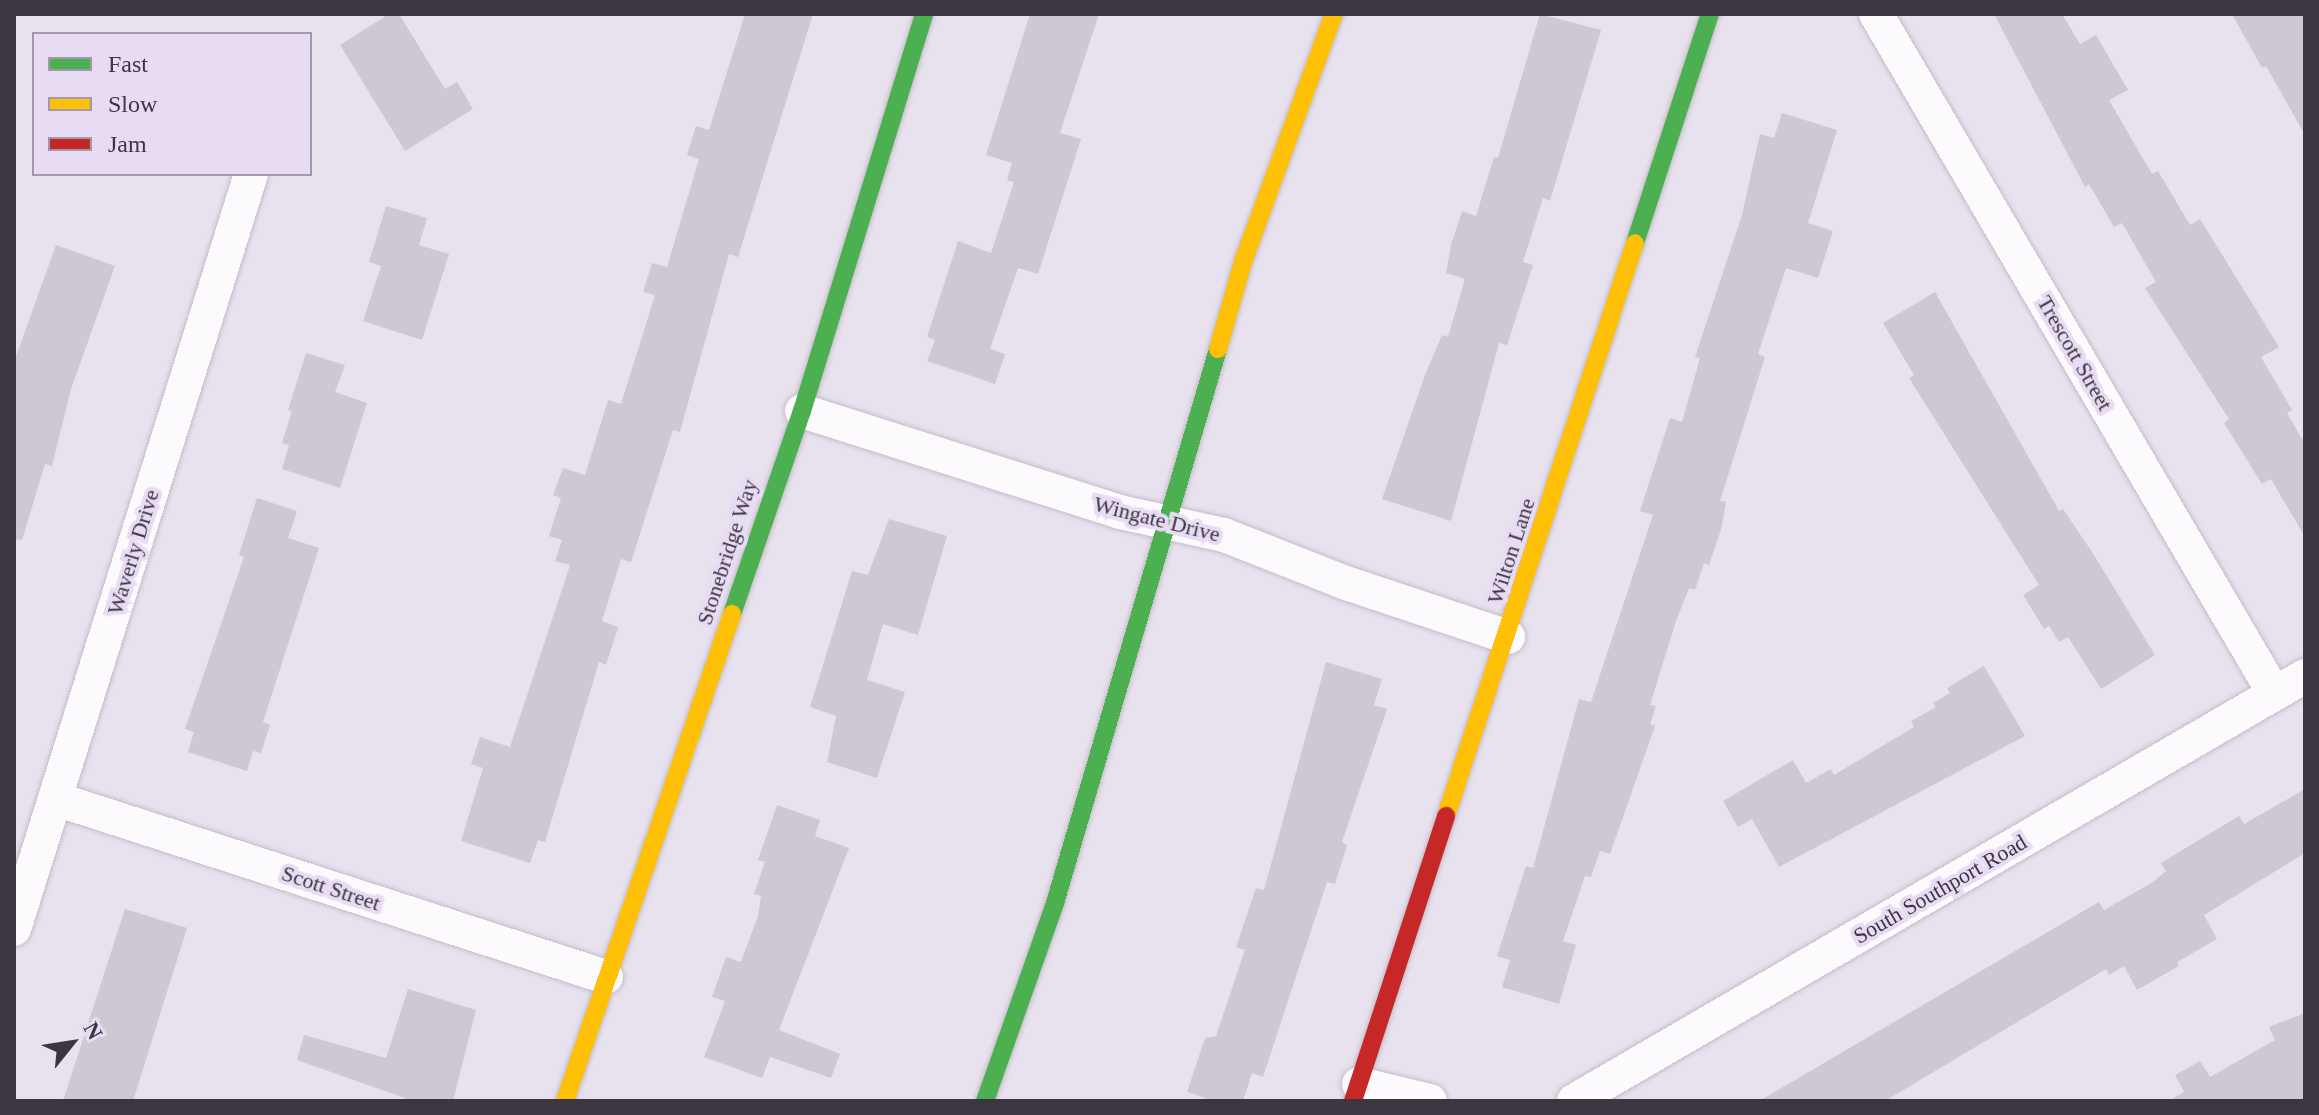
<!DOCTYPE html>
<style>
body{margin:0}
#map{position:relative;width:2319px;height:1115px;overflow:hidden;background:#e8e1ee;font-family:"Times New Roman",serif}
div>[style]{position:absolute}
.building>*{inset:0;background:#cec8d2}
.roads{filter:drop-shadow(0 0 2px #c3bdc8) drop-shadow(0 0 2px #c3bdc8)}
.street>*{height:34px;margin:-17px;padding:0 17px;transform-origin:17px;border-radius:17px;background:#fcfafc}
.fast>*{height:18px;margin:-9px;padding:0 9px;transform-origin:9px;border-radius:9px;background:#4caf50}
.slow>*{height:18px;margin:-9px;padding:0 9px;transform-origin:9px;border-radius:9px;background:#ffc107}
.jam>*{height:18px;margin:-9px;padding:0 9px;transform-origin:9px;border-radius:9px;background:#c62828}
span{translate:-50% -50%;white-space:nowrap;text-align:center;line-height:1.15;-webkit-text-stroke:8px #e8dbf4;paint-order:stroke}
.street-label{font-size:22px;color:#3c3640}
.frame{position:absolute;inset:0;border:16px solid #3c3640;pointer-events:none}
.legend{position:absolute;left:32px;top:32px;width:280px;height:144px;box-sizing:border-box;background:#e8dbf4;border:2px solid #a399ac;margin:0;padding:10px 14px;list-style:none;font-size:24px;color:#3c3640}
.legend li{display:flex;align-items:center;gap:16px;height:40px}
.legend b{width:40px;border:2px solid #a399ac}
.north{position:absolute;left:32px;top:1003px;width:80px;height:80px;-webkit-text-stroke:6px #e8dbf4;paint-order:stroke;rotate:60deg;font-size:22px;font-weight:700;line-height:32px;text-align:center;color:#3c3640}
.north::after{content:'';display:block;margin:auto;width:28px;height:36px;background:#3c3640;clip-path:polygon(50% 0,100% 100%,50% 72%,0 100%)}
</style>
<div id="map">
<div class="building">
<i style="clip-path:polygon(389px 14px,399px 14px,445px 89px,457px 82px,473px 109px,405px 151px,340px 45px)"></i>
<i style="clip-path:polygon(745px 14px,813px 14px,738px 257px,729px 254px,680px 432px,673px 430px,631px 562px,621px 559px,602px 621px,618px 627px,606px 665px,599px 662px,545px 842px,538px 840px,530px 863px,461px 841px,483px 768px,471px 764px,480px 737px,510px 747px,570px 565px,555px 561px,562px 540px,549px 536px,561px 498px,553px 495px,563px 468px,585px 475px,608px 400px,621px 404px,655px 295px,643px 292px,652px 263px,667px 267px,699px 159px,687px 155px,696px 126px,709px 130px)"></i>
<i style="clip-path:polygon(1030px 14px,1099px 14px,1060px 133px,1081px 139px,1038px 274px,1018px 268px,990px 349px,1005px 354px,995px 384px,927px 361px,935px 340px,927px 337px,958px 241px,991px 253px,1014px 182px,1007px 180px,1012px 163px,986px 155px)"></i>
<i style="clip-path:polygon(1540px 14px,1601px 30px,1550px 201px,1543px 198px,1523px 262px,1533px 265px,1507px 345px,1499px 343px,1451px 521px,1382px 499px,1425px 375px,1442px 335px,1448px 337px,1465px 279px,1446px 273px,1451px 245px,1462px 211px,1476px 216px,1494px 157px,1498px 158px)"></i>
<i style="clip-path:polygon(1994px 14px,2062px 14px,2080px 44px,2096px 35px,2128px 90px,2109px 100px,2152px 174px,2158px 171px,2190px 225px,2200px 219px,2279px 347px,2261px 357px,2292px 410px,2287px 413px,2305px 444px,2305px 537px,2271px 479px,2262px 484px,2224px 423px,2229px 419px,2145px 288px,2156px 282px,2122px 223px,2114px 227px,2089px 184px,2085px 187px)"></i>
<i style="clip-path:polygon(2232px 14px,2305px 14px,2305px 135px,2266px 66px,2262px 68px)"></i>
<i style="clip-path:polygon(1782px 113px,1837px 130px,1808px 223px,1833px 231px,1818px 278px,1786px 268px,1758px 354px,1765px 357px,1720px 501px,1726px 502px,1721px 530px,1709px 565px,1704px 563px,1695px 590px,1689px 588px,1676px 621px,1650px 705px,1656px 706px,1650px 724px,1655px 726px,1610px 854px,1600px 851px,1591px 877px,1585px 876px,1563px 941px,1576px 945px,1559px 1004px,1502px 987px,1510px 960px,1497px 956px,1526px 866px,1533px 868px,1579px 699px,1591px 702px,1653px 515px,1640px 511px,1670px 418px,1682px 422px,1700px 358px,1695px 357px,1742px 215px,1760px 134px,1774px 138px)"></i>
<i style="clip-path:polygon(386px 206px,427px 218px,419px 245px,449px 254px,422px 340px,363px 321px,381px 266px,369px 262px)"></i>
<i style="clip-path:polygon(56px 245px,115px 266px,71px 389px,52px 466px,45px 464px,22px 540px,14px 539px,14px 362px)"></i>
<i style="clip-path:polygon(1935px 292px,2059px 511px,2063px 509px,2092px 552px,2155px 655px,2101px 689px,2068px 637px,2059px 642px,2049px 626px,2044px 629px,2023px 595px,2039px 585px,1909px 378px,1914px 375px,1883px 323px)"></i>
<i style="clip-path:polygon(306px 353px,345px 365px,335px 392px,367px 403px,340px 488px,282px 469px,289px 445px,282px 443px,292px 411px,288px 410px)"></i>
<i style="clip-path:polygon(257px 498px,297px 511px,288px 538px,319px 548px,263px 722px,270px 725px,261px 753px,253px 751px,247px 771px,188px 752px,194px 732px,185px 729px,244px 557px,239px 555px)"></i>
<i style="clip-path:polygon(889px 519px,947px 536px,918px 635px,883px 624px,867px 680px,905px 692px,877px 778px,827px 762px,836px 716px,810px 707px,852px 571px,868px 575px)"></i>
<i style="clip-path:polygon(1326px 662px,1382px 679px,1374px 705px,1387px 709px,1342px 842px,1347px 845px,1335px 884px,1327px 882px,1263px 1077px,1252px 1073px,1243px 1101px,1214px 1101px,1187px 1092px,1205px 1038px,1216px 1036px,1245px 950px,1236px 947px,1256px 888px,1264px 890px)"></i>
<i style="clip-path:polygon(1984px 666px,2025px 736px,1779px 867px,1752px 819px,1738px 827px,1723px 801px,1793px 760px,1806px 783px,1831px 769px,1834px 775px,1914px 727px,1911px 721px,1936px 707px,1933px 703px,1950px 693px,1947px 688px)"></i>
<i style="clip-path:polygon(2305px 789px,2305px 853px,2204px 915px,2217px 939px,2177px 962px,2179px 966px,2137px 990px,2124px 966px,2109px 975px,2106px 969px,1885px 1101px,1759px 1101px,2099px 902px,2104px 910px,2153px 882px,2166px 871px,2161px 863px,2239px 816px,2244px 824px)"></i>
<i style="clip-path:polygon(777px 805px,820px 820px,815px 836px,849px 848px,779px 1030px,840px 1054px,831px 1078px,770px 1057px,762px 1078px,704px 1057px,725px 1001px,712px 997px,726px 957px,741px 962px,758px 916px,761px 896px,754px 894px,765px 862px,758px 860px)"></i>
<i style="clip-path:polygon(125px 909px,187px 928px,133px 1101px,63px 1101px)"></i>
<i style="clip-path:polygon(408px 989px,476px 1010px,453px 1101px,413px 1101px,297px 1060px,304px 1035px,386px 1058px)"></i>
<i style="clip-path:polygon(2305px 1013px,2305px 1101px,2169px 1101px,2184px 1092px,2175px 1075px,2200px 1061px,2210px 1077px,2275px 1040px,2269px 1027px)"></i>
</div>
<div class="roads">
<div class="street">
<i style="left:1876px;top:14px;width:787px;rotate:59.62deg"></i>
<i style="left:802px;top:411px;width:334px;rotate:17.6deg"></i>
<i style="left:1120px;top:512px;width:107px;rotate:12.5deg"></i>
<i style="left:1224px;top:535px;width:131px;rotate:21.5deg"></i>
<i style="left:1346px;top:583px;width:171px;rotate:18.4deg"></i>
<i style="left:56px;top:799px;width:578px;rotate:17.93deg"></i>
<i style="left:14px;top:929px;width:791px;rotate:-72.57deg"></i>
<i style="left:1359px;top:1084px;width:73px;rotate:13.5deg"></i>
<i style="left:1574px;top:1101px;width:846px;rotate:-30.17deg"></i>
</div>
<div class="fast">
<i style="left:1635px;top:243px;width:241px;rotate:-71.9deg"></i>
<i style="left:732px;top:614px;width:215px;rotate:-71deg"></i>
<i style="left:802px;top:411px;width:415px;rotate:-72.9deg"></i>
<i style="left:985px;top:1101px;width:210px;rotate:-70.5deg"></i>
<i style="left:1055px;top:903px;width:577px;rotate:-73.6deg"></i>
</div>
<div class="slow">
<i style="left:1218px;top:349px;width:91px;rotate:-74deg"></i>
<i style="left:1243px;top:262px;width:264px;rotate:-69.9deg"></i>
<i style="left:1446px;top:816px;width:603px;rotate:-71.75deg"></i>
<i style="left:565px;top:1101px;width:515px;rotate:-71.07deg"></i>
</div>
<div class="jam">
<i style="left:1353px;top:1101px;width:300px;rotate:-71.9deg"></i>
</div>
</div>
<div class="street-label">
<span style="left:2075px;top:353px;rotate:60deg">Trescott Street</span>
<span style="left:1157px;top:519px;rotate:14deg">Wingate Drive</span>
<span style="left:1511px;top:551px;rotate:-72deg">Wilton Lane</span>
<span style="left:133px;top:552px;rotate:-73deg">Waverly Drive</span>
<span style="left:727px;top:552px;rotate:-72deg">Stonebridge Way</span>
<span style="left:331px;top:888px;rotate:18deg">Scott Street</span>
<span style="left:1940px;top:889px;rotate:-30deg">South Southport Road</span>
</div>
<div class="frame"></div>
<ul class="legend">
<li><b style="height:10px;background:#4caf50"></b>Fast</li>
<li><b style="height:10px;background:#ffc107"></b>Slow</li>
<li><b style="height:10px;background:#c62828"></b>Jam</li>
</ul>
<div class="north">N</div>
</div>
